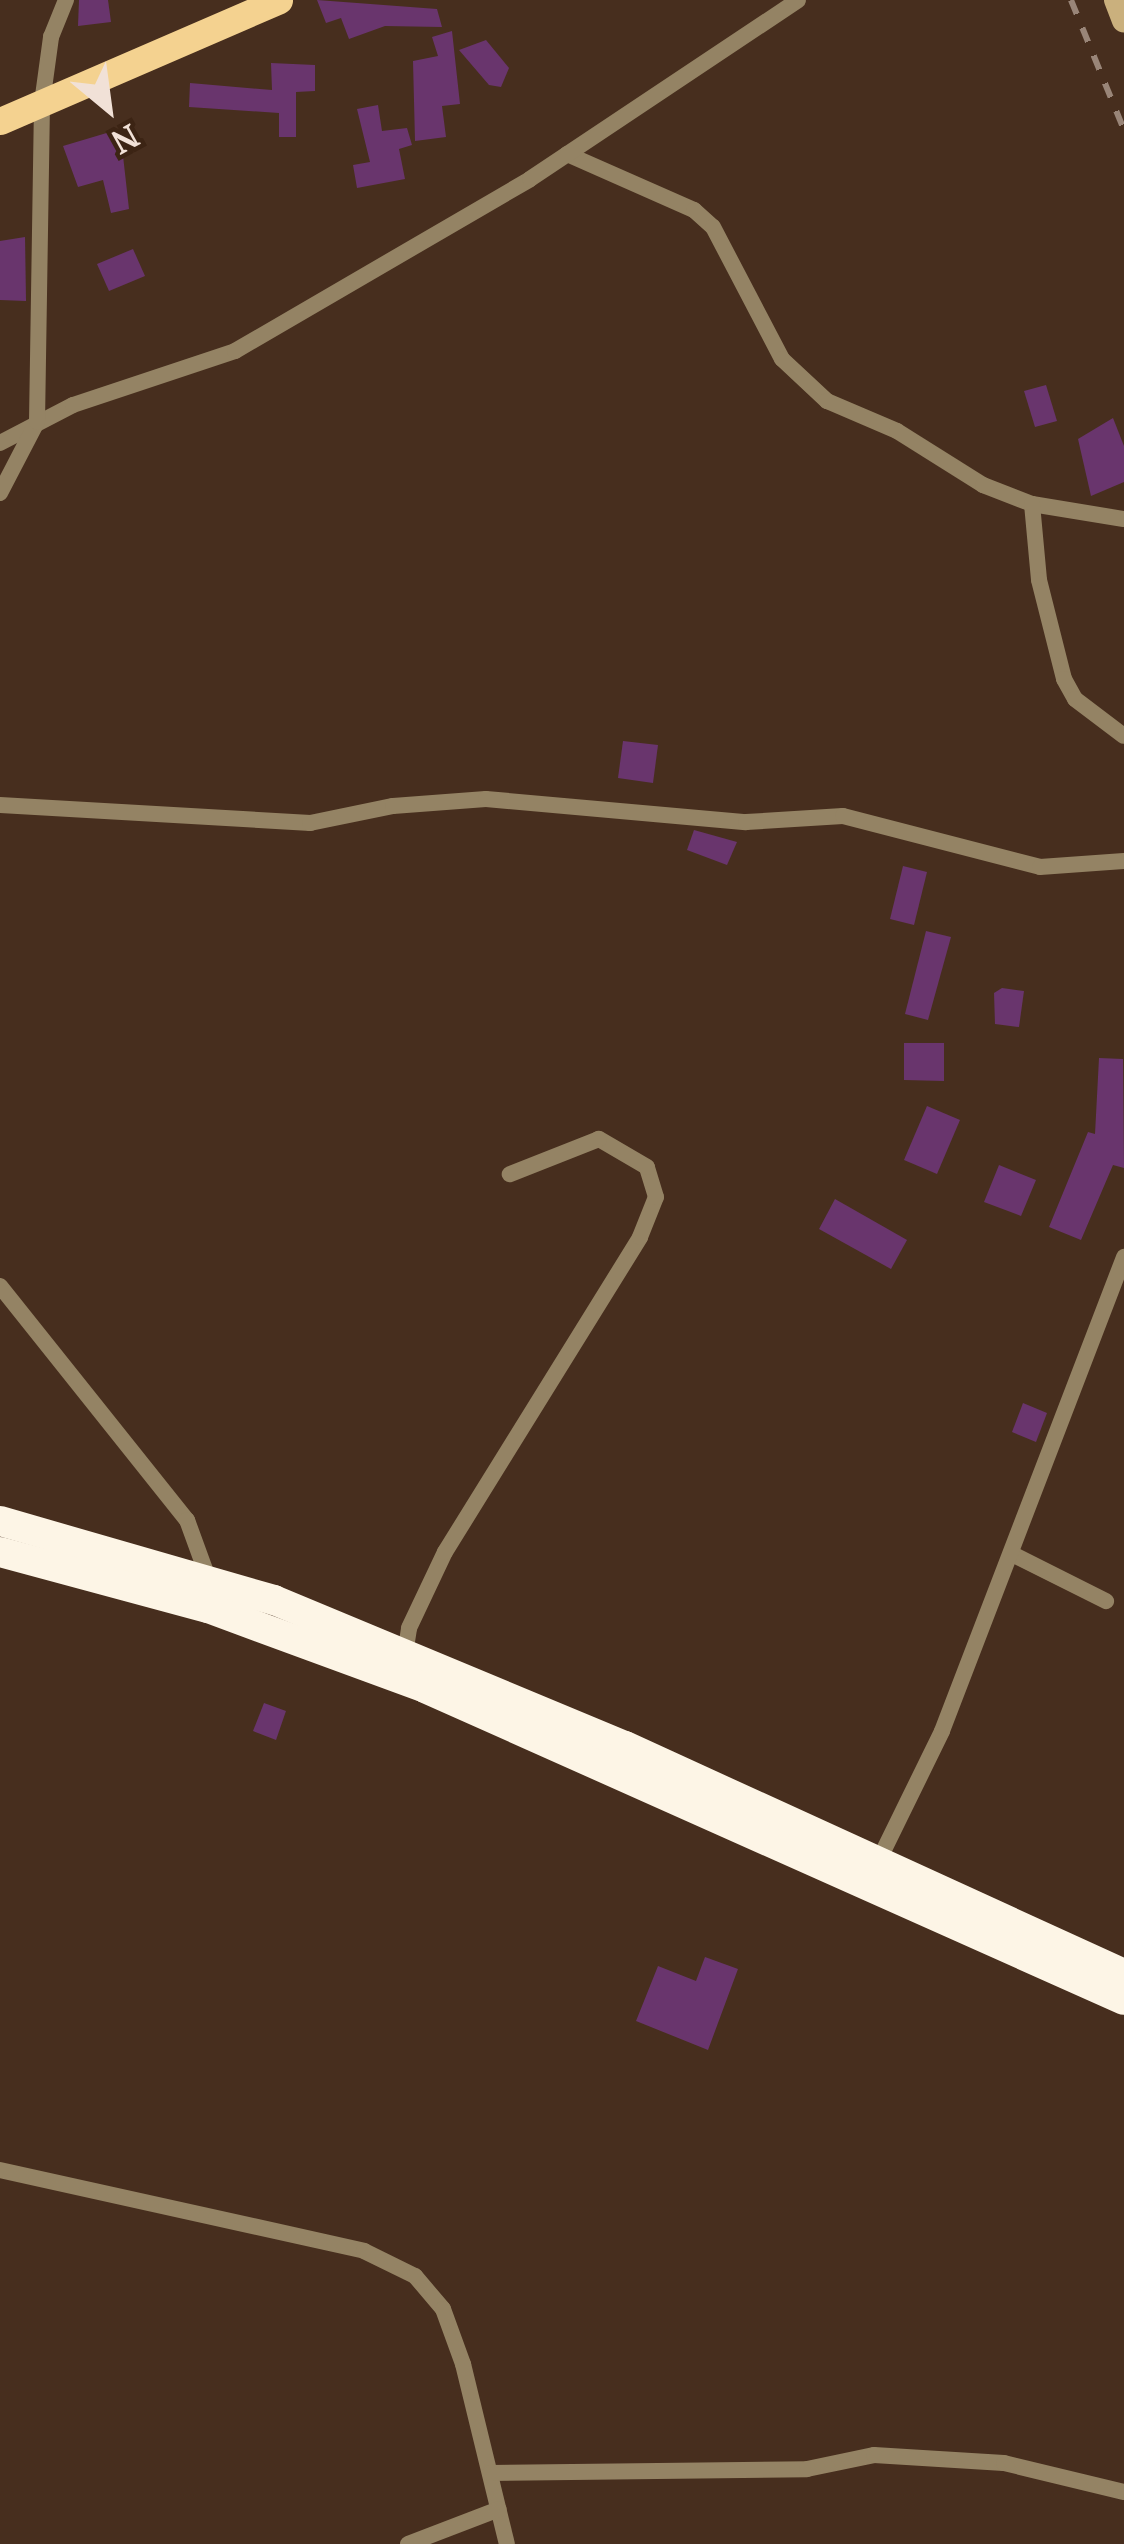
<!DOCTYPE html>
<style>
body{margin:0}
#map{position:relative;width:1124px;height:2544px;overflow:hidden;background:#472e1e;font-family:"PT Serif",serif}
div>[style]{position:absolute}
.building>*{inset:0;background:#69356d}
.street>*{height:16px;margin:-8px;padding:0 8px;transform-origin:8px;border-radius:8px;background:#948364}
.secondary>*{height:24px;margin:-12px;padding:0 12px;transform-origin:12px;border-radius:12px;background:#cab07d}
.primary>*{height:27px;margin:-13.5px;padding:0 13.5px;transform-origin:13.5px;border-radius:13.5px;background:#f4d290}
.highway>*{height:30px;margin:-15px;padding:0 15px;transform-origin:15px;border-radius:15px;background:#fdf5e6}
.rail>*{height:6px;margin-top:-3px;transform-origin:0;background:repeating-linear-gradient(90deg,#998578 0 15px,transparent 0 30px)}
span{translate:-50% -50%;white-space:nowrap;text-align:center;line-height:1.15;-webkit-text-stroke:12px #3c2414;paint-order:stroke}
.north{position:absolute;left:48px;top:48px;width:120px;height:120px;-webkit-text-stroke:9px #3c2414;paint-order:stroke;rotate:151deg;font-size:33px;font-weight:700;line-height:48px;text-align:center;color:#f1e1d7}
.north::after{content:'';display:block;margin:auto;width:42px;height:54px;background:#f1e1d7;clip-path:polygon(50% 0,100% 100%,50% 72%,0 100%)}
</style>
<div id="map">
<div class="building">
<i style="clip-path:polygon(79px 0,108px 0,111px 22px,78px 26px)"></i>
<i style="clip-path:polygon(317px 0,437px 9px,442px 27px,385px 26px,349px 39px,341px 18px,326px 23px)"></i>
<i style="clip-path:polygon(452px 31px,460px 104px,442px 106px,446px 137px,415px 141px,413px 61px,438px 56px,432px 37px)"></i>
<i style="clip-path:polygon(486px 40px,509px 68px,501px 87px,489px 85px,459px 50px)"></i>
<i style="clip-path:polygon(271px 63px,315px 65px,315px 91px,296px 92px,296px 137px,279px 137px,279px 113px,189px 107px,190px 83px,272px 90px)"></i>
<i style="clip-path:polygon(378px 105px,382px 131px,407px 128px,412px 145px,399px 149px,405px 179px,357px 188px,353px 165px,370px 162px,357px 109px)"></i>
<i style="clip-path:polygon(120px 129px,129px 209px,111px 213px,103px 180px,78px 187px,63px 146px)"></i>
<i style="clip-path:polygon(25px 237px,26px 301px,0 300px,0 241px)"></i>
<i style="clip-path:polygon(133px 249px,145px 276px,109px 291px,97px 264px)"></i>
<i style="clip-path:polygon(1046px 385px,1057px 421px,1035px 427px,1024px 391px)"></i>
<i style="clip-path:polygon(1113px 418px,1124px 446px,1124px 482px,1091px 496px,1078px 439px)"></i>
<i style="clip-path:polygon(623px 741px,658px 745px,653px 783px,618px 778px)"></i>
<i style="clip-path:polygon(694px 830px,737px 842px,727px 865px,687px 850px)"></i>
<i style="clip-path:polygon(903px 866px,927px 872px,914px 925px,890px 919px)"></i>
<i style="clip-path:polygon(926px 931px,951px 937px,928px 1020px,905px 1014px)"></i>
<i style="clip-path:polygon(1002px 988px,1024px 991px,1019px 1027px,995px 1024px,994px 993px)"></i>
<i style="clip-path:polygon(904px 1043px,944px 1043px,944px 1081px,904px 1080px)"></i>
<i style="clip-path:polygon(1099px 1058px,1123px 1059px,1124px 1168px,1113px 1165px,1081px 1240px,1049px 1227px,1088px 1132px,1095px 1134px)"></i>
<i style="clip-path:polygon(927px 1106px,960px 1120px,937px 1174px,904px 1160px)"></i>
<i style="clip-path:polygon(999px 1165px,1036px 1180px,1021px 1216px,984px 1202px)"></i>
<i style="clip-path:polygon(835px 1199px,907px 1240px,891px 1269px,819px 1229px)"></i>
<i style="clip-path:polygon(1023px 1403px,1047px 1413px,1036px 1442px,1012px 1432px)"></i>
<i style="clip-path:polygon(264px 1703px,286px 1711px,276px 1740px,253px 1731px)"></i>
<i style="clip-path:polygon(705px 1957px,738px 1969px,708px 2050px,636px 2021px,658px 1966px,696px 1981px)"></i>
</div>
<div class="street">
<i style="left:567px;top:154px;width:139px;rotate:23.8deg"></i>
<i style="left:694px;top:210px;width:25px;rotate:42deg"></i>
<i style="left:713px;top:227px;width:149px;rotate:62.4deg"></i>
<i style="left:782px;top:359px;width:62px;rotate:43deg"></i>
<i style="left:827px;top:401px;width:76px;rotate:23.2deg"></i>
<i style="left:897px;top:431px;width:102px;rotate:32.1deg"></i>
<i style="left:983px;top:485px;width:53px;rotate:21.2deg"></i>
<i style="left:1032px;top:504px;width:93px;rotate:9.3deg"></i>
<i style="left:0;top:443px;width:82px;rotate:-27.5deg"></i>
<i style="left:73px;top:405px;width:171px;rotate:-18.4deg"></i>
<i style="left:235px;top:351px;width:341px;rotate:-30.2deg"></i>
<i style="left:530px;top:179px;width:322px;rotate:-33.7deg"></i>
<i style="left:0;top:493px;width:80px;rotate:-62.5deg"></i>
<i style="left:37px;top:422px;width:319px;rotate:-89.1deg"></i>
<i style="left:42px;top:103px;width:67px;rotate:-82.2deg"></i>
<i style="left:51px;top:37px;width:40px;rotate:-68deg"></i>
<i style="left:1032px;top:504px;width:76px;rotate:84.7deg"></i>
<i style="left:1039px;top:580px;width:102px;rotate:75.8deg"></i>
<i style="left:1064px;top:679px;width:23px;rotate:61deg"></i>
<i style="left:1075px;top:699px;width:61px;rotate:37.1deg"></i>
<i style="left:0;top:805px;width:311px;rotate:3.3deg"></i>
<i style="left:310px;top:823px;width:85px;rotate:-11.6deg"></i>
<i style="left:393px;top:806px;width:93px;rotate:-4.3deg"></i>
<i style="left:486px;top:799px;width:261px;rotate:5.1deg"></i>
<i style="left:746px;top:822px;width:97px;rotate:-3.5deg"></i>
<i style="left:843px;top:816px;width:203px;rotate:14.5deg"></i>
<i style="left:1040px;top:867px;width:84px;rotate:-4.1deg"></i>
<i style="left:0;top:1286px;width:300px;rotate:51.4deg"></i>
<i style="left:187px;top:1520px;width:70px;rotate:70deg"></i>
<i style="left:1014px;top:1555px;width:103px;rotate:26.6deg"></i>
<i style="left:405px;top:1654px;width:26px;rotate:-81deg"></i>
<i style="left:409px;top:1628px;width:84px;rotate:-64.7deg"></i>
<i style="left:445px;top:1552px;width:370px;rotate:-58.2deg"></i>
<i style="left:640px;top:1237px;width:43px;rotate:-68.2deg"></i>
<i style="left:656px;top:1197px;width:31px;rotate:-107deg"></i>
<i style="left:647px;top:1167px;width:56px;rotate:-149.7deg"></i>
<i style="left:599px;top:1139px;width:96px;rotate:158.5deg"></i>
<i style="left:876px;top:1866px;width:150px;rotate:-63.9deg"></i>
<i style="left:942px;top:1731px;width:508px;rotate:-68.99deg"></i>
<i style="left:0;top:2170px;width:373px;rotate:12.5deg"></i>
<i style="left:364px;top:2251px;width:57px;rotate:26.1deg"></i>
<i style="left:415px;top:2276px;width:43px;rotate:49.7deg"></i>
<i style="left:443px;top:2309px;width:59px;rotate:70deg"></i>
<i style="left:463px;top:2364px;width:185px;rotate:76.3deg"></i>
<i style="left:490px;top:2473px;width:317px;rotate:-0.7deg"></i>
<i style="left:807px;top:2469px;width:68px;rotate:-11.8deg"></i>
<i style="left:874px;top:2455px;width:130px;rotate:3.5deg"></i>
<i style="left:1004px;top:2463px;width:123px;rotate:13.6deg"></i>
<i style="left:408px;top:2544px;width:97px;rotate:-21deg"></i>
</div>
<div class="secondary">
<i style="left:1116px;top:0;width:22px;rotate:69deg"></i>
</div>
<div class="primary">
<i style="left:0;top:121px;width:304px;rotate:-23.4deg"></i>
</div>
<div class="highway">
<i style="left:0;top:1521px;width:285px;rotate:16.1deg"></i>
<i style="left:274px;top:1600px;width:380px;rotate:22.6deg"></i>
<i style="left:625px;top:1746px;width:549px;rotate:24.56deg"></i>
<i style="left:0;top:1552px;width:215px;rotate:15.1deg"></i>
<i style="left:208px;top:1608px;width:231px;rotate:20.2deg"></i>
<i style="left:425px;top:1688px;width:765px;rotate:24.05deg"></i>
</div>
<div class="rail">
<i style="left:1071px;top:0;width:140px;rotate:67.8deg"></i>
</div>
<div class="north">N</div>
</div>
